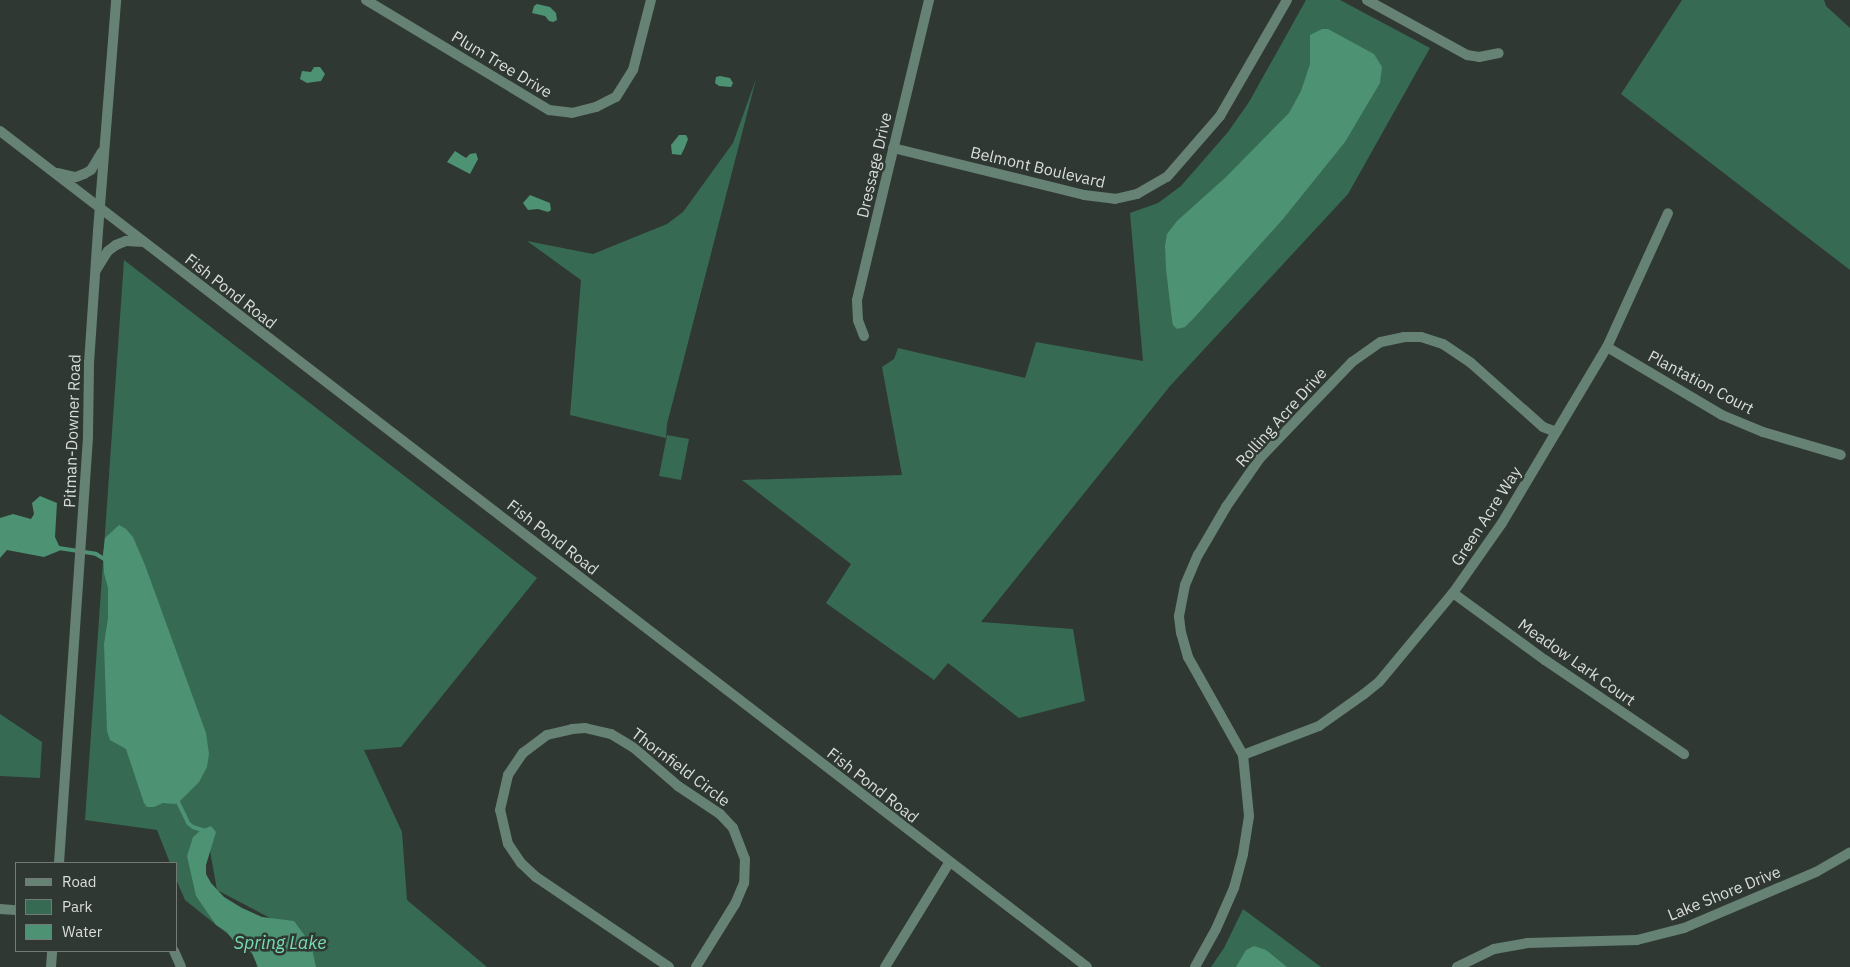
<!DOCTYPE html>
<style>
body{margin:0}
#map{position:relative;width:1850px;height:967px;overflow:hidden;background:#303834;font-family:"IBM Plex Sans",sans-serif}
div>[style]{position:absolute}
.green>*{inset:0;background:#376a53}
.water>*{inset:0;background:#4c9273}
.stream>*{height:4px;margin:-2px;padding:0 2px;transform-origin:2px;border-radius:2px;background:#4c9273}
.minor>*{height:10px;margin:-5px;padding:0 5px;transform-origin:5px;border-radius:5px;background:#668274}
.tertiary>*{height:10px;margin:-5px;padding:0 5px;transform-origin:5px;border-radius:5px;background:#668274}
span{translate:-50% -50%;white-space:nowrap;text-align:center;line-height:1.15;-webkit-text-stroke:5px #303834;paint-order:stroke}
.street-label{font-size:16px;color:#d9dedb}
.water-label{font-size:18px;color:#78ddb0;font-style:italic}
.legend{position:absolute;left:15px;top:862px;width:162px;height:90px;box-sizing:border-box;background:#303834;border:1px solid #747a77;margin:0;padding:6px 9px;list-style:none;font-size:15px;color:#d9dedb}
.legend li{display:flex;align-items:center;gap:10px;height:25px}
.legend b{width:25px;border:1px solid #747a77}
</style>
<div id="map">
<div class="green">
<i style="clip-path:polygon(1306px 0,1340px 0,1430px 48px,1348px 194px,1170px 386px,981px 622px,1073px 629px,1085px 701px,1019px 718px,948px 663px,934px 680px,826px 603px,851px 564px,742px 480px,902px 475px,882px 367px,894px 359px,898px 348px,1025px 378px,1036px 342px,1143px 361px,1130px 213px,1158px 203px,1181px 186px,1228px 132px,1249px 102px)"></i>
<i style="clip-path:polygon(1682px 0,1824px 0,1826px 6px,1850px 28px,1850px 270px,1621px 94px)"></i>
<i style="clip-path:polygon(756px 79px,667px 424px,666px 438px,570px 415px,581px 280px,527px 241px,593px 254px,667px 224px,683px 212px,733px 143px)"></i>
<i style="clip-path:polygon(124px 260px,537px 578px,401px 747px,364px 750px,402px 832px,407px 900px,487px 967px,314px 967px,308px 938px,217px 890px,206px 828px,187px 856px,278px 967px,257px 967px,255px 956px,185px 900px,176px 879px,176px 863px,170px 863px,157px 830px,85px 820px)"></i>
<i style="clip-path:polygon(667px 435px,689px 439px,681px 480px,659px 476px)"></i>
<i style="clip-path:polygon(0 714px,42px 742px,40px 778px,0 776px)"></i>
<i style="clip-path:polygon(1243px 909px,1321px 967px,1211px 967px,1224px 948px)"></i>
</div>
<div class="water">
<i style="clip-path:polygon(537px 4px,550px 7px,556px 13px,557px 20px,553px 22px,549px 21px,545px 16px,532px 13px,534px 6px)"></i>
<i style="clip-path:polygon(1322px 29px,1328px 29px,1374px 54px,1382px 67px,1380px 83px,1345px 142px,1283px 219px,1193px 319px,1185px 327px,1177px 329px,1173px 325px,1172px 320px,1166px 269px,1165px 246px,1167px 234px,1177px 221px,1226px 177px,1289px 113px,1301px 91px,1310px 64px,1310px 35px)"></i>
<i style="clip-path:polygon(314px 67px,320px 67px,325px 74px,321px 81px,307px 83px,300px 79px,302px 71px,311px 72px)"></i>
<i style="clip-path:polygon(720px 76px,730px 78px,733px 83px,731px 87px,719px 86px,715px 83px,716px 77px)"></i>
<i style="clip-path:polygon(679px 135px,686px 135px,688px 139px,685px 147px,681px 155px,672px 154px,671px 145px)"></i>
<i style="clip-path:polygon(455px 151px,466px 158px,470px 154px,476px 153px,478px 159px,470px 174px,447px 162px)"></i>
<i style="clip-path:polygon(530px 195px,550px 203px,551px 210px,548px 212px,538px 209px,528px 210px,523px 203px)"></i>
<i style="clip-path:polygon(40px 496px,57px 503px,55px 537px,61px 550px,44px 557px,7px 550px,0 558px,0 518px,13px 514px,31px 519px,34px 514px,32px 503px)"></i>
<i style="clip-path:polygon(119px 525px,126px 529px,133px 537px,145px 565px,206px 733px,209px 754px,207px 767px,199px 782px,180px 801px,175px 804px,163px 803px,154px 807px,147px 807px,144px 803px,126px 749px,110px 740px,107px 731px,104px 644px,108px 618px,108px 588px,104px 573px,103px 554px,105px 538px)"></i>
<i style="clip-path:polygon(211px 826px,216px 832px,206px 865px,206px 874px,211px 883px,224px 897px,242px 908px,262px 917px,294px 921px,311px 944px,316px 967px,258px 967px,251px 951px,238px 947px,227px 932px,216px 925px,196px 896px,187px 856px,193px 837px,201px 830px)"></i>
<i style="clip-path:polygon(1254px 946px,1266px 950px,1287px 967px,1236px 967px,1246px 950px)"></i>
</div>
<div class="stream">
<i style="left:59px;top:548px;width:37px;rotate:9deg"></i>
<i style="left:96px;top:554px;width:12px;rotate:31deg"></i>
<i style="left:176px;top:798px;width:28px;rotate:64deg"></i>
<i style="left:188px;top:823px;width:6px;rotate:39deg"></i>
<i style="left:193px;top:827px;width:13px;rotate:18deg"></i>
</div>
<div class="minor">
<i style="left:366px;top:0;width:214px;rotate:31deg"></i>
<i style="left:549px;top:110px;width:23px;rotate:7deg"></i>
<i style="left:572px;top:113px;width:25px;rotate:-14deg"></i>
<i style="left:596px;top:107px;width:22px;rotate:-27deg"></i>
<i style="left:616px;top:97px;width:32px;rotate:-58deg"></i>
<i style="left:633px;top:70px;width:72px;rotate:-75.6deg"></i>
<i style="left:1367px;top:0;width:114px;rotate:28.8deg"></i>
<i style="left:1467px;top:55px;width:12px;rotate:9deg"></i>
<i style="left:1479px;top:57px;width:20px;rotate:-11deg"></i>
<i style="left:893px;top:148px;width:197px;rotate:13.8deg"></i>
<i style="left:1084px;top:195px;width:31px;rotate:7deg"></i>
<i style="left:1115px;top:199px;width:23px;rotate:-13deg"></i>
<i style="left:1137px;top:194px;width:34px;rotate:-30deg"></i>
<i style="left:1167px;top:177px;width:81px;rotate:-49deg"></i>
<i style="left:1220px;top:116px;width:134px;rotate:-60deg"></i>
<i style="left:864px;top:336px;width:17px;rotate:-111deg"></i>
<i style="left:858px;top:320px;width:20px;rotate:-93deg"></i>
<i style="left:857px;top:300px;width:309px;rotate:-76.5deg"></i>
<i style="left:1607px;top:347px;width:134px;rotate:30.6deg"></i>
<i style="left:1722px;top:415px;width:44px;rotate:22.5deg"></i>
<i style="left:1763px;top:432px;width:81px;rotate:16.4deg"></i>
<i style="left:1453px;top:593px;width:114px;rotate:36.1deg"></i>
<i style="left:1545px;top:660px;width:168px;rotate:34.1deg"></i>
<i style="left:1243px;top:755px;width:81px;rotate:-20.9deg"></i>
<i style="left:1319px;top:726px;width:55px;rotate:-35.4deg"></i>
<i style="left:1364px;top:694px;width:19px;rotate:-39deg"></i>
<i style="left:1379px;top:682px;width:116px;rotate:-50.3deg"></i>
<i style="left:1453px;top:593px;width:85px;rotate:-55deg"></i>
<i style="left:1502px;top:523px;width:205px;rotate:-59.2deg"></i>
<i style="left:1607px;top:347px;width:147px;rotate:-65.5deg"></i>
<i style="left:0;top:909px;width:16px;rotate:4deg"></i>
<i style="left:174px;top:951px;width:17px;rotate:66deg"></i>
<i style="left:669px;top:967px;width:161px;rotate:-145.9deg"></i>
<i style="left:536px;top:877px;width:21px;rotate:-137deg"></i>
<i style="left:521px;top:863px;width:23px;rotate:-124deg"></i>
<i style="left:508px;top:844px;width:35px;rotate:-103deg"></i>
<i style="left:500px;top:810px;width:36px;rotate:-77deg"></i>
<i style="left:508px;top:775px;width:27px;rotate:-56deg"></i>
<i style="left:523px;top:753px;width:30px;rotate:-37deg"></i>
<i style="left:547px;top:735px;width:26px;rotate:-13deg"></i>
<i style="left:572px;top:729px;width:13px;rotate:-4deg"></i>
<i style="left:585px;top:728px;width:27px;rotate:13deg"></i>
<i style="left:611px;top:734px;width:26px;rotate:31deg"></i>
<i style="left:633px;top:747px;width:60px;rotate:40.9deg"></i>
<i style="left:678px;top:786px;width:50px;rotate:33.7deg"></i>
<i style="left:720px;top:814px;width:19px;rotate:47deg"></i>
<i style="left:733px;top:828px;width:33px;rotate:69deg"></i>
<i style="left:745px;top:859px;width:24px;rotate:92deg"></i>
<i style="left:744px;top:883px;width:23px;rotate:113deg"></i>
<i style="left:735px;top:904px;width:74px;rotate:121.8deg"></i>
<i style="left:885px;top:967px;width:122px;rotate:-58.4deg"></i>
<i style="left:1195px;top:967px;width:43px;rotate:-61.1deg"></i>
<i style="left:1216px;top:929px;width:45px;rotate:-66.3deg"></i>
<i style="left:1234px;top:888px;width:35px;rotate:-75deg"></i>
<i style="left:1243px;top:854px;width:38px;rotate:-81deg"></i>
<i style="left:1249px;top:816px;width:61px;rotate:-95.6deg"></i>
<i style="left:1243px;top:755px;width:112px;rotate:-119.3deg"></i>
<i style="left:1188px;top:657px;width:25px;rotate:-106deg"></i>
<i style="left:1181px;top:633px;width:17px;rotate:-97deg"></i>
<i style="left:1179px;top:616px;width:32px;rotate:-79deg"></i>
<i style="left:1185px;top:585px;width:33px;rotate:-67deg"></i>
<i style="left:1198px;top:555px;width:56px;rotate:-59.7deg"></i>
<i style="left:1226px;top:507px;width:60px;rotate:-55.2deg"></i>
<i style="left:1260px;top:458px;width:133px;rotate:-46.2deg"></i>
<i style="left:1352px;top:362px;width:35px;rotate:-35deg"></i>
<i style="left:1381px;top:342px;width:24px;rotate:-12deg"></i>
<i style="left:1404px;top:337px;width:17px"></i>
<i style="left:1421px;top:337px;width:23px;rotate:18deg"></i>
<i style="left:1443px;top:344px;width:34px;rotate:34deg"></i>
<i style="left:1471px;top:363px;width:96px;rotate:41.6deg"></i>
<i style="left:1543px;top:427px;width:14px;rotate:21deg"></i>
<i style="left:1457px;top:967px;width:41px;rotate:-25.9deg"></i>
<i style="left:1494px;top:949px;width:34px;rotate:-10deg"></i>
<i style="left:1527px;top:943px;width:110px;rotate:-1.6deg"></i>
<i style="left:1637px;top:940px;width:49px;rotate:-14.3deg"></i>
<i style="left:1684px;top:928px;width:143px;rotate:-23deg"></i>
<i style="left:1816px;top:872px;width:39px;rotate:-30deg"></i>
</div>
<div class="tertiary">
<i style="left:0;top:131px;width:1371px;rotate:37.56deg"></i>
<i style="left:58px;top:173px;width:18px;rotate:13deg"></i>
<i style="left:76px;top:177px;width:9px;rotate:-21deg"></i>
<i style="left:84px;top:174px;width:8px;rotate:-30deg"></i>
<i style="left:91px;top:170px;width:21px;rotate:-59deg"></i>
<i style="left:96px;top:270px;width:22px;rotate:-58deg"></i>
<i style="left:108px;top:251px;width:10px;rotate:-37deg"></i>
<i style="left:116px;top:245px;width:11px;rotate:-22deg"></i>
<i style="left:126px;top:241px;width:18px;rotate:3deg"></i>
<i style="left:59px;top:863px;width:428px;rotate:-86.1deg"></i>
<i style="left:88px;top:436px;width:73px;rotate:-89.2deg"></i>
<i style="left:89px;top:363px;width:132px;rotate:-86.1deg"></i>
<i style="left:98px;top:231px;width:232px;rotate:-85.5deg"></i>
<i style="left:51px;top:967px;width:16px;rotate:-86deg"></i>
</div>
<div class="street-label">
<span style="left:502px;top:64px;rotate:31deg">Plum Tree Drive</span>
<span style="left:874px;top:165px;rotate:-77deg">Dressage Drive</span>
<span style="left:1038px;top:167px;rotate:13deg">Belmont Boulevard</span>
<span style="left:231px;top:291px;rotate:38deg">Fish Pond Road</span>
<span style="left:1701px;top:382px;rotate:28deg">Plantation Court</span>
<span style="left:1281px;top:417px;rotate:-48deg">Rolling Acre Drive</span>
<span style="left:72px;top:431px;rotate:-88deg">Pitman-Downer Road</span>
<span style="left:1486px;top:516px;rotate:-57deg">Green Acre Way</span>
<span style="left:553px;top:537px;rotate:38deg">Fish Pond Road</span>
<span style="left:1577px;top:662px;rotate:35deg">Meadow Lark Court</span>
<span style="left:681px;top:767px;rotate:37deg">Thornfield Circle</span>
<span style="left:873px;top:785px;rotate:38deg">Fish Pond Road</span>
<span style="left:1724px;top:893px;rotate:-22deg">Lake Shore Drive</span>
</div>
<div class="water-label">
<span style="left:280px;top:943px">Spring Lake</span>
</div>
<ul class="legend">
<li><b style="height:6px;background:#668274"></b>Road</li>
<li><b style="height:14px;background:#376a53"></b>Park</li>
<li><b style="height:14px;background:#4c9273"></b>Water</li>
</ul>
</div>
